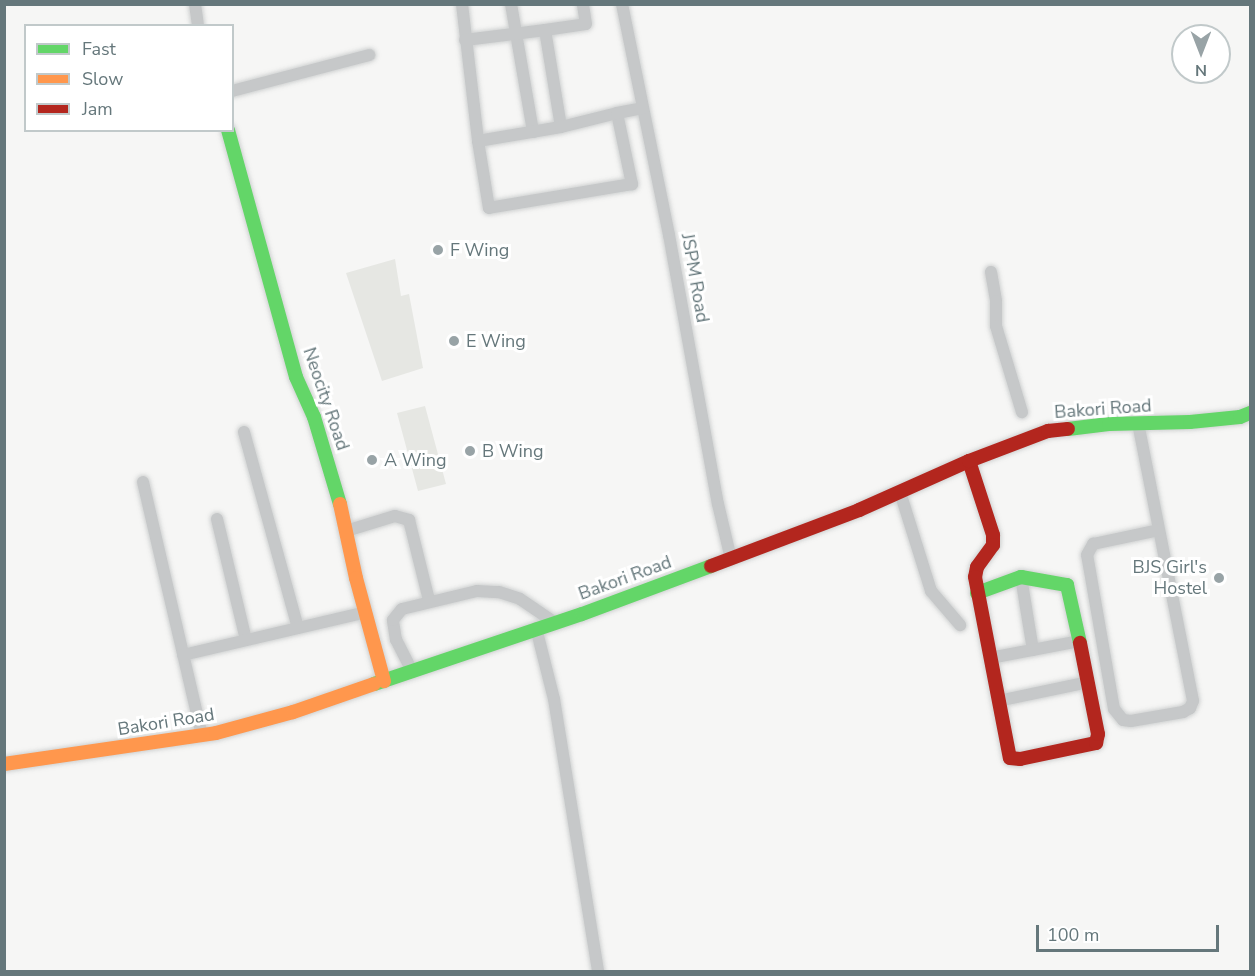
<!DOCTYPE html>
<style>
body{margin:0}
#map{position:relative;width:1255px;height:976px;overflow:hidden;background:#f6f6f5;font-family:"Nunito Sans",sans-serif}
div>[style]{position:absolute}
.green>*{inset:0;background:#e6e7e3}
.roads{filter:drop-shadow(0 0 2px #d0d2d2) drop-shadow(0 0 2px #d0d2d2)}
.street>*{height:12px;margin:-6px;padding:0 6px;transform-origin:6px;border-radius:6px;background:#c6c8c9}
.fast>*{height:14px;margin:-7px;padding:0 7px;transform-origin:7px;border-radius:7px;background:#63d668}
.slow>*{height:14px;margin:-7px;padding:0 7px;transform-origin:7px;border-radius:7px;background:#ff974d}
.jam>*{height:14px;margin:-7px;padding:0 7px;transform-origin:7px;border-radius:7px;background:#b3261e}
.dots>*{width:16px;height:16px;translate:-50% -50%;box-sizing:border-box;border:3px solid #fff;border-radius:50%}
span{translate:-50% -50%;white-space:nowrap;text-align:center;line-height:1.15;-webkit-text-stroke:6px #fff;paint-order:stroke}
.poi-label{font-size:18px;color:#65777b}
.left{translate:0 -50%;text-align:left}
.right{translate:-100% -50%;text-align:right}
.street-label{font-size:18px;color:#65777b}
.frame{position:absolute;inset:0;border:6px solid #65777b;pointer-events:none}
.legend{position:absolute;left:24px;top:24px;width:210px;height:108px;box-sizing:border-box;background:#fff;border:2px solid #c1c9ca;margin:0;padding:8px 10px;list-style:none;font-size:18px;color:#65777b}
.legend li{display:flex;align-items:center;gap:12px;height:30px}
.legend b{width:30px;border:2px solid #c1c9ca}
.north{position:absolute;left:1171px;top:24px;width:60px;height:60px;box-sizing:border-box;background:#fff;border:2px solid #c1c9ca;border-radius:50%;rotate:180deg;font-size:16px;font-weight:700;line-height:24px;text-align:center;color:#65777b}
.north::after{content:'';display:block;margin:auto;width:21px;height:27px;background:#98a3a6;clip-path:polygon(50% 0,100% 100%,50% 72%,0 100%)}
.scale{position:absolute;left:1036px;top:925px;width:183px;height:27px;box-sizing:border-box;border:3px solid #65777b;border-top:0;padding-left:8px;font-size:18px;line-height:21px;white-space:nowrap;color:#65777b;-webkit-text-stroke:4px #fff;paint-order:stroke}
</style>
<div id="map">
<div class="green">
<i style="clip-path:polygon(395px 259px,401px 296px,409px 294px,423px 368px,382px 381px,346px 273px)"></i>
<i style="clip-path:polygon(425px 406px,446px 484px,418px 491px,397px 413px)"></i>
</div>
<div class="roads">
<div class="street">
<i style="left:195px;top:4px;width:22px;rotate:82deg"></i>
<i style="left:462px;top:4px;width:138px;rotate:83.3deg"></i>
<i style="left:511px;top:4px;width:130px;rotate:80.2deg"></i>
<i style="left:622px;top:4px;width:236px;rotate:78.5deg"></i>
<i style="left:669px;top:235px;width:273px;rotate:79.7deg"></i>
<i style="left:718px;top:504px;width:57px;rotate:76.7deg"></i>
<i style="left:545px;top:30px;width:41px;rotate:-8.3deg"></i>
<i style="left:586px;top:24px;width:20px;rotate:-99deg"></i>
<i style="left:465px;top:40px;width:81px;rotate:-7.1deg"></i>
<i style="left:545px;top:30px;width:98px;rotate:80.6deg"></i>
<i style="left:232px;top:91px;width:142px;rotate:-14.7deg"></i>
<i style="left:617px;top:113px;width:73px;rotate:78.1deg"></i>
<i style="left:632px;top:184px;width:145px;rotate:170.5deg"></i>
<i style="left:489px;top:208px;width:68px;rotate:-99.3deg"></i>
<i style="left:478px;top:141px;width:84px;rotate:-9.6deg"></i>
<i style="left:561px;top:127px;width:58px;rotate:-14deg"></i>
<i style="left:617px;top:113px;width:26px;rotate:-11deg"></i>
<i style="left:991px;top:272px;width:29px;rotate:80deg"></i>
<i style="left:996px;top:301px;width:25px;rotate:90deg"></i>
<i style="left:996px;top:326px;width:90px;rotate:73.2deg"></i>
<i style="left:1138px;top:423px;width:283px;rotate:78.8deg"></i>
<i style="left:1193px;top:701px;width:8px;rotate:113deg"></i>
<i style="left:1190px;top:708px;width:8px;rotate:150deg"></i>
<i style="left:1183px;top:712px;width:53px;rotate:170.2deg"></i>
<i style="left:1131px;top:721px;width:8px;rotate:-173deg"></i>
<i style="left:1123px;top:720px;width:14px;rotate:-129deg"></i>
<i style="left:1114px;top:709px;width:156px;rotate:-99.9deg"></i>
<i style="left:1087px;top:555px;width:13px;rotate:-61deg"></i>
<i style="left:1093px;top:544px;width:67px;rotate:-12deg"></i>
<i style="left:244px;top:432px;width:203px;rotate:74.6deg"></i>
<i style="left:143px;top:482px;width:260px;rotate:76.9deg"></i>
<i style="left:900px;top:492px;width:104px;rotate:72.6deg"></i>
<i style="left:931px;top:591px;width:45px;rotate:49.5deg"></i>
<i style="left:217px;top:519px;width:124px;rotate:76.5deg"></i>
<i style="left:346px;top:531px;width:51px;rotate:-17deg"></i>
<i style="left:395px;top:516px;width:15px;rotate:16deg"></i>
<i style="left:409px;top:520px;width:82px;rotate:76deg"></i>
<i style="left:1021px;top:577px;width:74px;rotate:80.7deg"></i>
<i style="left:536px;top:628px;width:73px;rotate:75.8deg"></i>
<i style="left:554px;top:699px;width:277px;rotate:80.8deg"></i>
<i style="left:183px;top:655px;width:188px;rotate:-13.2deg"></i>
<i style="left:990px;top:658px;width:92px;rotate:-10.7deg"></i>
<i style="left:412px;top:671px;width:35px;rotate:-117deg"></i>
<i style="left:396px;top:640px;width:20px;rotate:-99deg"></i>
<i style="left:393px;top:620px;width:14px;rotate:-51deg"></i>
<i style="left:402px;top:609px;width:77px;rotate:-13.5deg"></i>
<i style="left:477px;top:591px;width:22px;rotate:3deg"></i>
<i style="left:499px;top:592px;width:22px;rotate:18deg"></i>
<i style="left:520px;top:599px;width:41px;rotate:34.1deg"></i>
<i style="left:998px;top:701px;width:92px;rotate:-11.9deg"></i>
</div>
<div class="fast">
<i style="left:228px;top:130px;width:256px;rotate:74.6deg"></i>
<i style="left:296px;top:377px;width:44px;rotate:65.8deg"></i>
<i style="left:314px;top:417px;width:91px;rotate:73.4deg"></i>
<i style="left:1068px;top:429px;width:41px;rotate:-7deg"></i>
<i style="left:1109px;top:424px;width:81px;rotate:-1.4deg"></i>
<i style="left:1190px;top:422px;width:50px;rotate:-5.7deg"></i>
<i style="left:1240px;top:417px;width:11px;rotate:-22deg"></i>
<i style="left:977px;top:593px;width:47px;rotate:-20deg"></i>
<i style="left:1021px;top:577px;width:47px;rotate:9.9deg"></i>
<i style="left:1067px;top:585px;width:59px;rotate:77.4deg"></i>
<i style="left:374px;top:684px;width:219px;rotate:-18.6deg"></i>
<i style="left:582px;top:614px;width:138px;rotate:-20.4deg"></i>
</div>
<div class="slow">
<i style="left:340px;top:504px;width:76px;rotate:77.8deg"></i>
<i style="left:356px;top:578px;width:107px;rotate:74.8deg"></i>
<i style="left:4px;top:764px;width:214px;rotate:-8.3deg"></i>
<i style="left:216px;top:733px;width:80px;rotate:-15.3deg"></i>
<i style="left:293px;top:712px;width:86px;rotate:-19.1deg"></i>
</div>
<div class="jam">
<i style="left:969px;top:461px;width:78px;rotate:72deg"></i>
<i style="left:993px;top:535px;width:10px;rotate:90deg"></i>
<i style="left:993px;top:545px;width:27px;rotate:126deg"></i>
<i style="left:977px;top:567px;width:10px;rotate:101deg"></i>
<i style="left:975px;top:577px;width:184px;rotate:79.1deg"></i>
<i style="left:1010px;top:758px;width:10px;rotate:6deg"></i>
<i style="left:1020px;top:759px;width:78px;rotate:-11.9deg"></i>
<i style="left:1096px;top:743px;width:9px;rotate:-77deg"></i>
<i style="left:1098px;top:734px;width:93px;rotate:-101.2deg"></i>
<i style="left:711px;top:566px;width:158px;rotate:-20.7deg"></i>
<i style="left:859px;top:510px;width:120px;rotate:-24deg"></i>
<i style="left:969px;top:461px;width:85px;rotate:-20.8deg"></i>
<i style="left:1048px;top:431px;width:20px;rotate:-6deg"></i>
</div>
</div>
<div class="dots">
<i style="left:438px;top:250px;background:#98a3a6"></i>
<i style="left:454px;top:341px;background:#98a3a6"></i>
<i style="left:470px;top:451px;background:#98a3a6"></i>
<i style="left:372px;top:460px;background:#98a3a6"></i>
<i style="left:1219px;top:578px;background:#98a3a6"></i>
</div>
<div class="poi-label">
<span class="left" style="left:450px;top:250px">F Wing</span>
<span class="left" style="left:466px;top:341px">E Wing</span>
<span class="left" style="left:482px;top:451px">B Wing</span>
<span class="left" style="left:384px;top:460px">A Wing</span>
<span class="right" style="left:1207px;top:578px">BJS Girl's<br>Hostel</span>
</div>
<div class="street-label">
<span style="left:695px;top:278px;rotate:80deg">JSPM Road</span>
<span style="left:326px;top:399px;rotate:71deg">Neocity Road</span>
<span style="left:1103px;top:409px;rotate:-4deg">Bakori Road</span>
<span style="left:625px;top:578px;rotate:-20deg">Bakori Road</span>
<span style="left:166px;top:722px;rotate:-9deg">Bakori Road</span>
</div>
<div class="frame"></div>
<ul class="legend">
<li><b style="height:8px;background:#63d668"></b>Fast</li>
<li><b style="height:8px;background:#ff974d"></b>Slow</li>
<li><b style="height:8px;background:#b3261e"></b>Jam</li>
</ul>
<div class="north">N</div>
<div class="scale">100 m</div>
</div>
